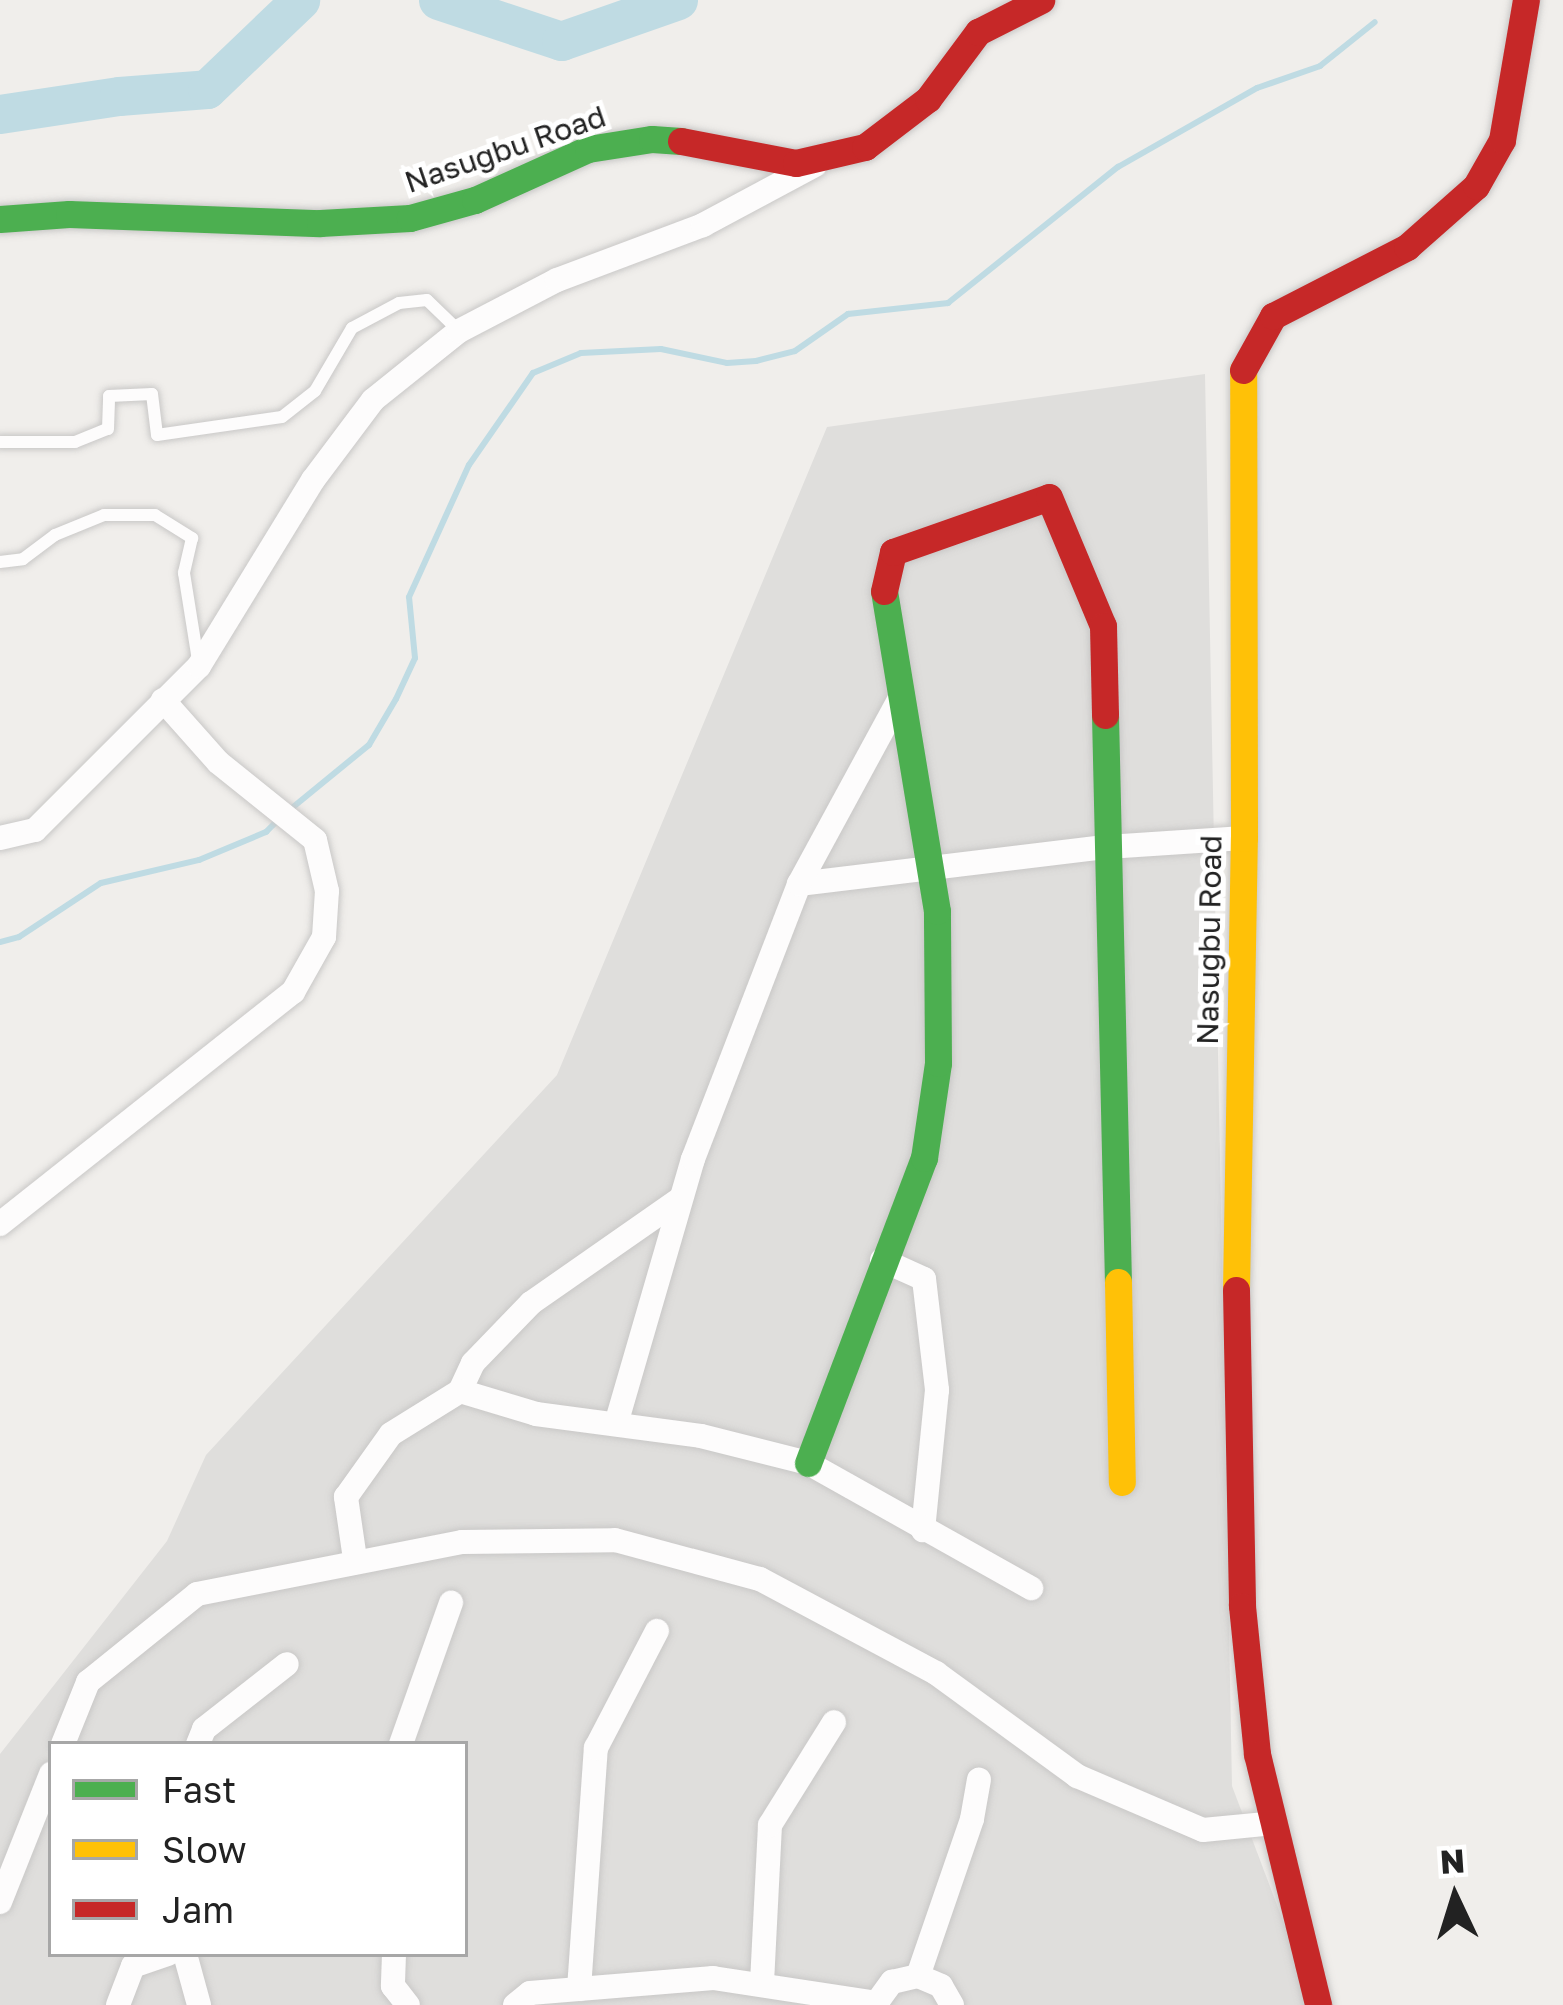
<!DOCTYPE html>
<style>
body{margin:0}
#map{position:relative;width:1563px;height:2005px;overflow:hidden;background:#f0eeeb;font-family:"Golos Text",sans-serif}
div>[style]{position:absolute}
.residential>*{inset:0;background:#dfdedc}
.stream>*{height:6px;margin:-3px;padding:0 3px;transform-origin:3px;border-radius:3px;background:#bfdbe3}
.river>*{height:39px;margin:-19.5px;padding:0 19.5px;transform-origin:19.5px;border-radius:19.5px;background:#bfdbe3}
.roads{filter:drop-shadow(0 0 3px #c9c8c7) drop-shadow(0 0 3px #c9c8c7)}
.lane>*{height:12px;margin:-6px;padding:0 6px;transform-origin:6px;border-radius:6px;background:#fdfcfc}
.street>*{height:24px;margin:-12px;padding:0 12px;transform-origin:12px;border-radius:12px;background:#fdfcfc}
.fast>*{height:27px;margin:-13.5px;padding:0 13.5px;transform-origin:13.5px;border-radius:13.5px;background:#4caf50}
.slow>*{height:27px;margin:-13.5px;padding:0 13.5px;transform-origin:13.5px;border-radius:13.5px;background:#ffc107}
.jam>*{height:27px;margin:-13.5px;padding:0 13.5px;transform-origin:13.5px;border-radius:13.5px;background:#c62828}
span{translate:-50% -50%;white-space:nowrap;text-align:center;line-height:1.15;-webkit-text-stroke:10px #fff;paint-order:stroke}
.street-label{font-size:30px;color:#222}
.legend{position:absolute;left:48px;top:1741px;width:420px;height:216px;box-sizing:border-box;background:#fff;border:3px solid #a7a7a7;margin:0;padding:15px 21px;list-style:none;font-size:36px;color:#222}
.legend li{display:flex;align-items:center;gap:24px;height:60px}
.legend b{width:60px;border:3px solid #a7a7a7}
.north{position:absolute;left:1395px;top:1837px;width:120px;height:120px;-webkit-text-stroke:9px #fff;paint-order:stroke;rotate:356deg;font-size:33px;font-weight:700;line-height:48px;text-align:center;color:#222}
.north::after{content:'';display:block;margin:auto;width:42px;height:54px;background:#222;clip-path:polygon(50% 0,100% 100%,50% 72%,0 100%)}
</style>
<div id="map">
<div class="residential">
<i style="clip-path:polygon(evenodd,1205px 374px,1232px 1786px,1294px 1950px,1304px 2005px,0 2005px,0 1754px,167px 1541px,206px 1455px,557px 1075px,827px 427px,1205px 374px,51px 1744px,465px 1744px,465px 1954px,51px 1954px,51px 1744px)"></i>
</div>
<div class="stream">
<i style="left:287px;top:812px;width:106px;rotate:-39.3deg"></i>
<i style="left:369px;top:745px;width:53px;rotate:-59.6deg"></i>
<i style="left:396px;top:699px;width:45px;rotate:-65.1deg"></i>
<i style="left:415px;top:658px;width:61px;rotate:-95.6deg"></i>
<i style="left:409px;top:597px;width:145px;rotate:-65.6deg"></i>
<i style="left:469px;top:465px;width:112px;rotate:-55.2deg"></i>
<i style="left:533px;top:373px;width:52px;rotate:-22.6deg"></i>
<i style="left:581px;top:353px;width:80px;rotate:-2.9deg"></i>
<i style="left:661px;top:349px;width:67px;rotate:12deg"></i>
<i style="left:727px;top:363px;width:29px;rotate:-4deg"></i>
<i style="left:756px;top:361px;width:40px;rotate:-14.4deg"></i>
<i style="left:795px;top:351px;width:65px;rotate:-34.9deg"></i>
<i style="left:848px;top:314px;width:101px;rotate:-6.3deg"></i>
<i style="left:948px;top:303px;width:218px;rotate:-38.7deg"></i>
<i style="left:1118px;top:167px;width:160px;rotate:-29.6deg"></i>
<i style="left:1257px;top:88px;width:67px;rotate:-19.2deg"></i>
<i style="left:1320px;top:66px;width:70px;rotate:-38.7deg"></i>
<i style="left:0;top:942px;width:20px;rotate:-15deg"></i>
<i style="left:19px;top:937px;width:98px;rotate:-33.4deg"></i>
<i style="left:101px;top:883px;width:101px;rotate:-13.2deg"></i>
<i style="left:199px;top:860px;width:73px;rotate:-22.7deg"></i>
<i style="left:266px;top:832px;width:16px;rotate:-45deg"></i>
</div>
<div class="river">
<i style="left:438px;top:0;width:130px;rotate:18.4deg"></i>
<i style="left:561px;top:41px;width:124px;rotate:-19.3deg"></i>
<i style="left:0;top:114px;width:120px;rotate:-8.6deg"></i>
<i style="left:119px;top:96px;width:88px;rotate:-4.5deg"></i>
<i style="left:207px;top:89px;width:129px;rotate:-43.7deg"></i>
</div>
<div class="roads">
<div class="lane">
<i style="left:0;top:442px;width:75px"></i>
<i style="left:75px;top:442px;width:35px;rotate:-22deg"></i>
<i style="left:108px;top:429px;width:33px;rotate:-88deg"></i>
<i style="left:109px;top:396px;width:43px;rotate:-2.7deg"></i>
<i style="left:152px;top:394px;width:41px;rotate:83deg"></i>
<i style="left:157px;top:435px;width:126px;rotate:-8.2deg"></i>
<i style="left:282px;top:417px;width:42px;rotate:-38.2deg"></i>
<i style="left:315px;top:391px;width:73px;rotate:-59.6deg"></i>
<i style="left:352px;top:328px;width:53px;rotate:-28deg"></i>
<i style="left:399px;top:303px;width:28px;rotate:-6deg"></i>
<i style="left:427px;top:300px;width:45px;rotate:44.1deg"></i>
<i style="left:0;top:562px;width:23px;rotate:-7deg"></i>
<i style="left:23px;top:559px;width:40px;rotate:-37deg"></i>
<i style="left:55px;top:535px;width:53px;rotate:-22.2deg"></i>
<i style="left:104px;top:515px;width:51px"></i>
<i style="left:155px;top:515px;width:44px;rotate:31.9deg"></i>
<i style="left:192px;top:538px;width:36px;rotate:103deg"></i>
<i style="left:184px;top:573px;width:88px;rotate:80.9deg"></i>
</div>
<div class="street">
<i style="left:0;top:838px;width:36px;rotate:-13deg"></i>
<i style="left:35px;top:830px;width:232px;rotate:-45deg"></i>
<i style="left:199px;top:666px;width:218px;rotate:-58.5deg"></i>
<i style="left:313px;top:480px;width:100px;rotate:-53.1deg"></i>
<i style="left:373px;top:400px;width:110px;rotate:-38.7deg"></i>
<i style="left:459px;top:331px;width:110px;rotate:-27.5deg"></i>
<i style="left:557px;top:280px;width:156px;rotate:-20.6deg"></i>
<i style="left:703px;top:225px;width:127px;rotate:-28.2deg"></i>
<i style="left:799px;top:884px;width:310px;rotate:-6.9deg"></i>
<i style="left:1107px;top:847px;width:137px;rotate:-3.8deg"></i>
<i style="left:0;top:1224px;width:374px;rotate:-38.4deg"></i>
<i style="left:293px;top:992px;width:63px;rotate:-60.6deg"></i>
<i style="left:324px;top:937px;width:46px;rotate:-86.3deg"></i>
<i style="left:327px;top:891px;width:52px;rotate:-103.2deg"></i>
<i style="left:315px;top:840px;width:124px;rotate:-141.2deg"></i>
<i style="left:218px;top:762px;width:83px;rotate:-131.6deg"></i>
<i style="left:882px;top:1260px;width:46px;rotate:24.3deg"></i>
<i style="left:924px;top:1279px;width:112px;rotate:83.3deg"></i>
<i style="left:937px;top:1390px;width:141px;rotate:95.7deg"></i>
<i style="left:460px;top:1391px;width:31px;rotate:-65deg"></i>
<i style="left:473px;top:1363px;width:83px;rotate:-46deg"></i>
<i style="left:531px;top:1303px;width:182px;rotate:-34.9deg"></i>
<i style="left:616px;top:1424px;width:276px;rotate:-73.8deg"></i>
<i style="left:693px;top:1159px;width:295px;rotate:-68.9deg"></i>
<i style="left:799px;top:884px;width:212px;rotate:-61.5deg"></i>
<i style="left:355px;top:1559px;width:63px;rotate:-98.3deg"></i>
<i style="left:346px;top:1497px;width:77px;rotate:-54.5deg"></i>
<i style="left:391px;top:1434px;width:81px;rotate:-31.9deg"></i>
<i style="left:460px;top:1391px;width:79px;rotate:16.8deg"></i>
<i style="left:536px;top:1414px;width:166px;rotate:7.6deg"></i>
<i style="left:701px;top:1436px;width:110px;rotate:14.2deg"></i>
<i style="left:808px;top:1463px;width:256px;rotate:29.3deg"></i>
<i style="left:63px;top:1744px;width:67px;rotate:-68deg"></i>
<i style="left:88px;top:1682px;width:140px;rotate:-38.9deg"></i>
<i style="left:197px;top:1594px;width:270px;rotate:-11.1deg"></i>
<i style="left:462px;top:1542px;width:153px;rotate:-0.7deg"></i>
<i style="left:615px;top:1540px;width:150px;rotate:15.1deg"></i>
<i style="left:760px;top:1579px;width:200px;rotate:28.1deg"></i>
<i style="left:936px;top:1673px;width:175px;rotate:36.1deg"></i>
<i style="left:1077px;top:1776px;width:137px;rotate:23.2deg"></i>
<i style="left:1203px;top:1830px;width:71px;rotate:-5.6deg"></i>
<i style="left:198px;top:1744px;width:16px;rotate:-68deg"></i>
<i style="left:204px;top:1729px;width:105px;rotate:-38.1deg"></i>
<i style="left:401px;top:1744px;width:150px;rotate:-70.5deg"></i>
<i style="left:0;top:1902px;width:138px;rotate:-68.3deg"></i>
<i style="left:185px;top:1954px;width:53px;rotate:74.6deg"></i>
<i style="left:394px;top:1954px;width:32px;rotate:92deg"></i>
<i style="left:393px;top:1986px;width:24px;rotate:52deg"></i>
<i style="left:918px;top:1976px;width:166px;rotate:-71deg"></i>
<i style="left:972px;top:1819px;width:40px;rotate:-80deg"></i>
<i style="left:762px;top:1983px;width:158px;rotate:-87.1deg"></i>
<i style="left:770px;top:1825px;width:121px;rotate:-58.1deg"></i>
<i style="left:579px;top:1989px;width:242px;rotate:-86deg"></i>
<i style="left:596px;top:1748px;width:132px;rotate:-62.5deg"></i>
<i style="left:118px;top:2005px;width:42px;rotate:-69deg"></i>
<i style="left:133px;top:1966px;width:37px;rotate:-19deg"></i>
<i style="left:515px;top:2005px;width:19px;rotate:-39deg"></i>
<i style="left:530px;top:1993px;width:184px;rotate:-4.7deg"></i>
<i style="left:713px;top:1978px;width:165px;rotate:8.7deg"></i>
<i style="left:875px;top:2005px;width:29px;rotate:-54deg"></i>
<i style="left:892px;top:1982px;width:27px;rotate:-13deg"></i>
<i style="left:918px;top:1976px;width:25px;rotate:23deg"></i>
<i style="left:941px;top:1986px;width:22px;rotate:60deg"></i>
</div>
<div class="fast">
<i style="left:0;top:219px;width:69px;rotate:-4.1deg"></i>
<i style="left:69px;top:214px;width:251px;rotate:2.1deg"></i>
<i style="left:320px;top:223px;width:90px;rotate:-3.2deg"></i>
<i style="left:410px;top:218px;width:67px;rotate:-15.5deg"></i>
<i style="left:475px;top:200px;width:124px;rotate:-24.3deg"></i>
<i style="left:588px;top:149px;width:65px;rotate:-8.9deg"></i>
<i style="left:652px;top:139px;width:29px;rotate:4deg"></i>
<i style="left:1105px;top:715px;width:567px;rotate:88.69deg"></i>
<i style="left:808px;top:1463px;width:326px;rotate:-69.2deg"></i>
<i style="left:924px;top:1158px;width:96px;rotate:-81.6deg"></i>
<i style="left:938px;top:1063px;width:152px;rotate:-90.4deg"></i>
<i style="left:937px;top:911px;width:324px;rotate:-99.4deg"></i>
</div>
<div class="slow">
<i style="left:1118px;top:1282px;width:200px;rotate:88.9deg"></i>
<i style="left:1236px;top:1290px;width:452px;rotate:-89deg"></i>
<i style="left:1244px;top:838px;width:468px;rotate:-90.1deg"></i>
</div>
<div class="jam">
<i style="left:681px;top:141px;width:117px;rotate:10.8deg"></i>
<i style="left:796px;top:163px;width:71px;rotate:-13.1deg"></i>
<i style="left:865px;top:147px;width:79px;rotate:-37.3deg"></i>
<i style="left:928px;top:99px;width:84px;rotate:-53.3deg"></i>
<i style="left:978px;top:32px;width:71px;rotate:-26.9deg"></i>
<i style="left:1243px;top:370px;width:62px;rotate:-60.9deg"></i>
<i style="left:1273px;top:316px;width:151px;rotate:-27.2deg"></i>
<i style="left:1407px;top:247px;width:92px;rotate:-41.5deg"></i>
<i style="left:1476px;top:186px;width:53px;rotate:-60.5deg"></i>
<i style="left:1502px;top:140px;width:142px;rotate:-80.3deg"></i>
<i style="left:884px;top:591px;width:40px;rotate:-77deg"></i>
<i style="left:893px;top:552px;width:165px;rotate:-19.4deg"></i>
<i style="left:1049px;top:497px;width:140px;rotate:67.3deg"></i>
<i style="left:1103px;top:626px;width:89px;rotate:88.7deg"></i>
<i style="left:1236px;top:1290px;width:316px;rotate:88.9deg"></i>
<i style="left:1242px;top:1606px;width:149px;rotate:84.2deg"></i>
<i style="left:1257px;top:1754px;width:258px;rotate:76.3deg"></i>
</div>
</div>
<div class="street-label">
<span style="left:505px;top:149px;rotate:-19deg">Nasugbu Road</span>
<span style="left:1209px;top:940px;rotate:-89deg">Nasugbu Road</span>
</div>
<ul class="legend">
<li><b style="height:15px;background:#4caf50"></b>Fast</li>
<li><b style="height:15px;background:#ffc107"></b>Slow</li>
<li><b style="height:15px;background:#c62828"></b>Jam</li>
</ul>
<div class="north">N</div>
</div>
